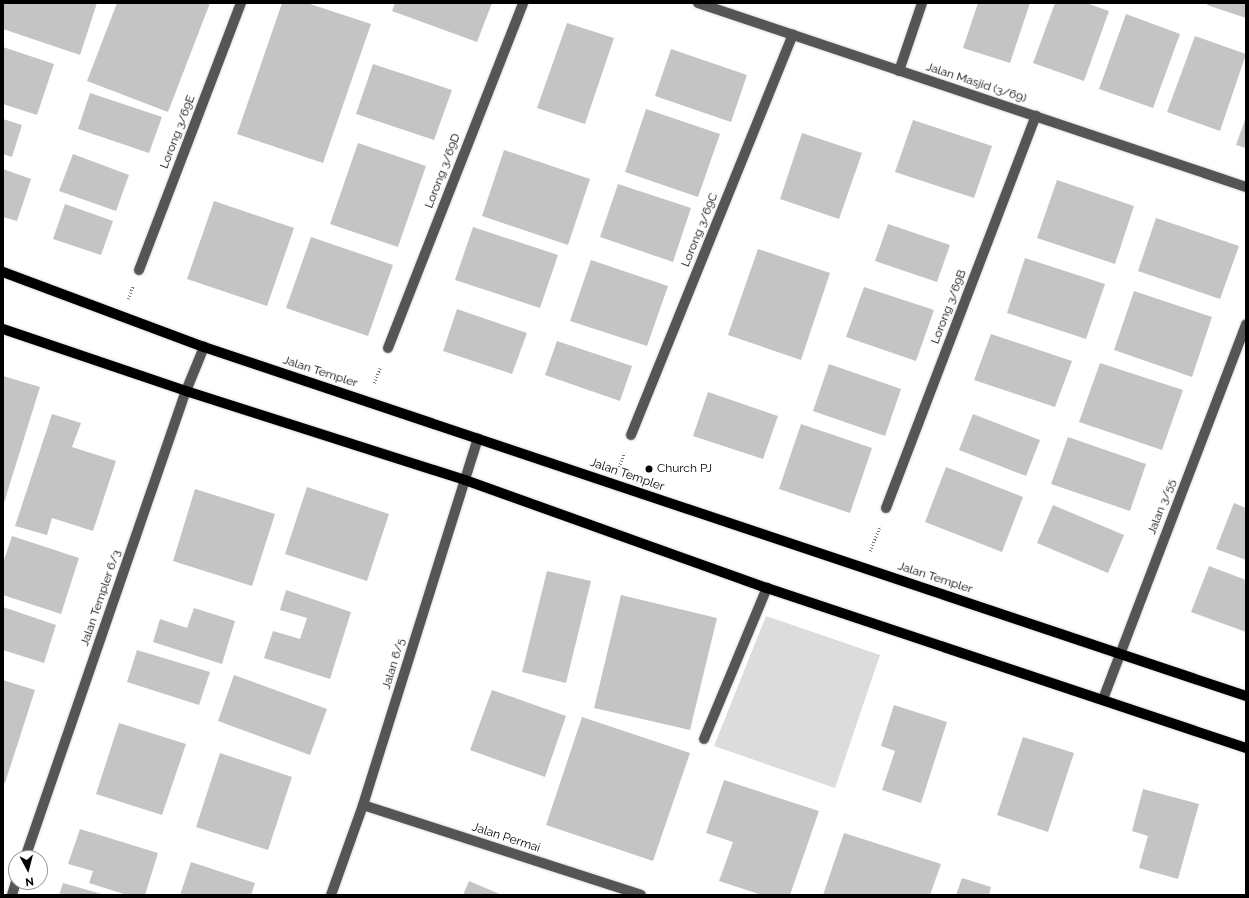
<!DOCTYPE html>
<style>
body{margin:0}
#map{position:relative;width:1249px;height:898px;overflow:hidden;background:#fff;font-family:Raleway,sans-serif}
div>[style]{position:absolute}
.green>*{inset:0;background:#dcdcdc}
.building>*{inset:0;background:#c4c4c4}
.path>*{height:2.5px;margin-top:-1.25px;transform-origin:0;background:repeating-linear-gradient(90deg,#777 0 1px,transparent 0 3px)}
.roads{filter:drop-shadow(0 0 1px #dbdbdb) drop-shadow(0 0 1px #dbdbdb)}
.minor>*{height:10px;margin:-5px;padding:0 5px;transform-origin:5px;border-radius:5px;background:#555}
.major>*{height:10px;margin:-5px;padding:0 5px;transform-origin:5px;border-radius:5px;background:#000}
.dots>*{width:11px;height:11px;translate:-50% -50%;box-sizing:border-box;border:2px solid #fff;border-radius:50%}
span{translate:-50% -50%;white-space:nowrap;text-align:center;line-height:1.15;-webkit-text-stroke:3px #fff;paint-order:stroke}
.street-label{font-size:12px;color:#000}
.poi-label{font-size:12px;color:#000}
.left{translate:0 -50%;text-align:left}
.frame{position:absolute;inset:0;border:4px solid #000;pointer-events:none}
.north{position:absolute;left:8px;top:850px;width:40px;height:40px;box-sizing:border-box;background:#fff;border:1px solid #999;border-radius:50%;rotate:173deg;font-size:11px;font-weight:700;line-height:16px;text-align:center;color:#000}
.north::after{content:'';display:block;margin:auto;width:14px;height:18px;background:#000;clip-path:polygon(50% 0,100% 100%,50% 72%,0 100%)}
</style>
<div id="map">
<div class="green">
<i style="clip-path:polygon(766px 616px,880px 655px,835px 788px,714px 746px)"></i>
</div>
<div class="building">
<i style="clip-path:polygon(3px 3px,97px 3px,80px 55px,3px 29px)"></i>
<i style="clip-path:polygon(117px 3px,210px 3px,168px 112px,87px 81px)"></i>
<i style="clip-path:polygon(282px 3px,307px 3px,371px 24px,323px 163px,237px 134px)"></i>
<i style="clip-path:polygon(395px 3px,492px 3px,477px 42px,392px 11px)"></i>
<i style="clip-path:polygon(978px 3px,1030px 3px,1010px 63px,963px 48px)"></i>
<i style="clip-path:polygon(1055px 3px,1086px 3px,1109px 11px,1084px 81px,1033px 63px)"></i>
<i style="clip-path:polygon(1208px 3px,1246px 3px,1246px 18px,1207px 5px)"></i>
<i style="clip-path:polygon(1126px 14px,1180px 34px,1153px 108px,1099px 89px)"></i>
<i style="clip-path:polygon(567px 23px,614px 38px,585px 124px,537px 108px)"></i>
<i style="clip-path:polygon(1195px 36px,1246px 54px,1220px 131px,1167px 112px)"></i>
<i style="clip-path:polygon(3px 47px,54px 64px,37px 115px,3px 104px)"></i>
<i style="clip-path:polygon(671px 49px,747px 75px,731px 122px,655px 96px)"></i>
<i style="clip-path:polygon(373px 64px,452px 90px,434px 140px,356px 114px)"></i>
<i style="clip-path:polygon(90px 93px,162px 117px,149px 153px,78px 129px)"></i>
<i style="clip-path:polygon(646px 109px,720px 134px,698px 197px,625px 172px)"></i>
<i style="clip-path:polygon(1246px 117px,1246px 148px,1236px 145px)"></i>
<i style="clip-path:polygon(3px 119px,22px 125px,12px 157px,3px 154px)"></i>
<i style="clip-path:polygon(913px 120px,992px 146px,974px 198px,895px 172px)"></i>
<i style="clip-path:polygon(802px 133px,862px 153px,839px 219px,780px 199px)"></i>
<i style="clip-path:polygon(358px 143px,426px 166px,398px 247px,330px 224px)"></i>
<i style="clip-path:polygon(504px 150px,590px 179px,568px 245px,482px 216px)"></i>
<i style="clip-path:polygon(73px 154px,129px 175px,116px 211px,59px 191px)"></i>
<i style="clip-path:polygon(3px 169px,31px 179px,17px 221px,3px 217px)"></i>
<i style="clip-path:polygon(1057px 180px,1134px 206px,1115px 264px,1037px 238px)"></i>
<i style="clip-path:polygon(618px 184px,691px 208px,673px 262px,600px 237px)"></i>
<i style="clip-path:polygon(214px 201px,294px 228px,267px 306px,187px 279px)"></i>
<i style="clip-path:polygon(65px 204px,113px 221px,101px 255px,53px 239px)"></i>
<i style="clip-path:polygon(1156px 218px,1239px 246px,1220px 299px,1138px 271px)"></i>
<i style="clip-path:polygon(888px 224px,950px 245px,937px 282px,875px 261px)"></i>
<i style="clip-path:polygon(473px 227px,558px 255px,540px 308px,455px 280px)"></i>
<i style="clip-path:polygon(311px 237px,393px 265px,368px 336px,286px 308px)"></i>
<i style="clip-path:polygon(758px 249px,830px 273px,801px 360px,728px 335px)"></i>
<i style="clip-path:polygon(1025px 258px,1105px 284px,1086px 339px,1007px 313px)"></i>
<i style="clip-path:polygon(591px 260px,668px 286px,647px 346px,570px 321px)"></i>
<i style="clip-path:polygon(864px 287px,934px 310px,916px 361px,846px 337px)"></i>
<i style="clip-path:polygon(1134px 291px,1212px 317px,1192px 377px,1114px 350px)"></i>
<i style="clip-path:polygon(457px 309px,527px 333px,512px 374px,443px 351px)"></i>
<i style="clip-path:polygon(991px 334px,1072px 361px,1055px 407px,974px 380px)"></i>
<i style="clip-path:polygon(557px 341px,632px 366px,620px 401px,545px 375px)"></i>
<i style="clip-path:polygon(1100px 363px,1183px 390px,1162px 450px,1079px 422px)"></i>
<i style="clip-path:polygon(829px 364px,901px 389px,885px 436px,813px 411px)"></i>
<i style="clip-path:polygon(3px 376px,40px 387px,3px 506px)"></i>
<i style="clip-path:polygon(708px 392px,778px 416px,763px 459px,693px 436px)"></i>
<i style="clip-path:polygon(52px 414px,81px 423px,72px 447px,116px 461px,93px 531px,52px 518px,47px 535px,15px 526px)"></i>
<i style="clip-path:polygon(973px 414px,1040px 440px,1026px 476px,959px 450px)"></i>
<i style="clip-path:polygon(801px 424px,872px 448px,850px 513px,779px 489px)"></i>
<i style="clip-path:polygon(1068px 437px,1146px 464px,1130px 511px,1051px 484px)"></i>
<i style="clip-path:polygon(946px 467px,1023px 497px,1002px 552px,925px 522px)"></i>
<i style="clip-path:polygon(307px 487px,389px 514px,367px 581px,285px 554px)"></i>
<i style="clip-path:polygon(195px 489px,275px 514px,252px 586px,173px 561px)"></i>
<i style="clip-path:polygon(1234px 503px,1246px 508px,1246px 560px,1216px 549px)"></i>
<i style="clip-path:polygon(1053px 505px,1124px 535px,1108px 573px,1037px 543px)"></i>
<i style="clip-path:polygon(12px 536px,79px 558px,61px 614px,3px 595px,3px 563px)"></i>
<i style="clip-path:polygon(1209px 566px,1246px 580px,1246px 632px,1191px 612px)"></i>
<i style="clip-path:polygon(547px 571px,591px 581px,566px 683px,522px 672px)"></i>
<i style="clip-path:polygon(286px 590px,351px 612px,330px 679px,264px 658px,273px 631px,300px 639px,307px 618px,280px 610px)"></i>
<i style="clip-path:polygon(621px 595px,717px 618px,690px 730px,594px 708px)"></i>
<i style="clip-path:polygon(3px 607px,56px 625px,44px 663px,3px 650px)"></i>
<i style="clip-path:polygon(194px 608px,235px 621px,222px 664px,153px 642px,160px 619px,187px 628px)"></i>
<i style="clip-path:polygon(137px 650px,210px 672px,199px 705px,127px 682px)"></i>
<i style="clip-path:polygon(234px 675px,327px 709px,310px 755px,218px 721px)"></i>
<i style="clip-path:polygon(3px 680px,35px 690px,5px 783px,3px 783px)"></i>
<i style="clip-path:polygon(492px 690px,566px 716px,545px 777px,470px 750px)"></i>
<i style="clip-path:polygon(894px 705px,947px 722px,921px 803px,882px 790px,895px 751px,881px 746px)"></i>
<i style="clip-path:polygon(582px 717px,690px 753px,653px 861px,546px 825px)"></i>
<i style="clip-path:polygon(119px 723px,186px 744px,162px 815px,96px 794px)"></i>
<i style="clip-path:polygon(1023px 737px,1074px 753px,1048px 832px,997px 815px)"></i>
<i style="clip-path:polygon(220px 753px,292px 777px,268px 850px,196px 827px)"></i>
<i style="clip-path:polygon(724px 780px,819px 811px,790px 895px,762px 895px,719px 881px,733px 842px,706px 833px)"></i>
<i style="clip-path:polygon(1143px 789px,1199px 804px,1178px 879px,1139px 868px,1148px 836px,1132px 831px)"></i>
<i style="clip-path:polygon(80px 829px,158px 853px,145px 895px,127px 895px,89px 883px,93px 871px,68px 864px)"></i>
<i style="clip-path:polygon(844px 833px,941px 864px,930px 895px,823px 895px)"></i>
<i style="clip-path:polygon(191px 862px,255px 883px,251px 895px,180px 895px)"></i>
<i style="clip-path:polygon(962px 878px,991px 887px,989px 895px,956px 895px)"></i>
<i style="clip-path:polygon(469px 881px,502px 895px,463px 895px)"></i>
<i style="clip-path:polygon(63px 883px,105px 895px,59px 895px)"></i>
</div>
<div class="path">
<i style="left:128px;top:299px;width:14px;rotate:-69deg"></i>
<i style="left:374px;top:383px;width:18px;rotate:-68deg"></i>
<i style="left:619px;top:467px;width:15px;rotate:-70deg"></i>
<i style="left:870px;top:551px;width:27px;rotate:-68deg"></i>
</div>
<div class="roads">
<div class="minor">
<i style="left:698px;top:3px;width:578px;rotate:18.56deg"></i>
<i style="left:899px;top:71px;width:72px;rotate:-71.3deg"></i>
<i style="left:139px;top:270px;width:286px;rotate:-69.1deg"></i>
<i style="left:388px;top:348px;width:370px;rotate:-68.6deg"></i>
<i style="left:631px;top:435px;width:432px;rotate:-68deg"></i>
<i style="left:886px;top:508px;width:420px;rotate:-69.1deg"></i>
<i style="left:1103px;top:699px;width:401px;rotate:-69.1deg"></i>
<i style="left:704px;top:739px;width:164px;rotate:-67.4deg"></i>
<i style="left:363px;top:805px;width:292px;rotate:17.9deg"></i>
<i style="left:25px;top:858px;width:494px;rotate:-71deg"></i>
<i style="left:186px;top:391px;width:48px;rotate:-67.8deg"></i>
<i style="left:12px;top:895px;width:14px;rotate:-73deg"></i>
<i style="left:331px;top:895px;width:96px;rotate:-70.4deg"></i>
<i style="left:363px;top:805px;width:384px;rotate:-72.6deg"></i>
</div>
<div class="major">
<i style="left:3px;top:272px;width:215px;rotate:20.5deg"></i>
<i style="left:204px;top:347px;width:1099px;rotate:18.52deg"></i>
<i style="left:3px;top:329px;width:193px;rotate:18.7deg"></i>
<i style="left:186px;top:391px;width:293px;rotate:17.7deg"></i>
<i style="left:465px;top:480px;width:321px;rotate:19.7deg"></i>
<i style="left:767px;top:588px;width:505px;rotate:18.47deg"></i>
</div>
</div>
<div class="dots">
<i style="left:649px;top:469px;background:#000"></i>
</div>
<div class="street-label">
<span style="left:976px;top:83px;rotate:18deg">Jalan Masjid (3/69)</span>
<span style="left:178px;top:132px;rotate:-69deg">Lorong 3/69E</span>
<span style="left:443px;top:171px;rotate:-69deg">Lorong 3/69D</span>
<span style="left:700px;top:230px;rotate:-68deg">Lorong 3/69C</span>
<span style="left:949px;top:307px;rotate:-69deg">Lorong 3/69B</span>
<span style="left:320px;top:372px;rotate:18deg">Jalan Templer</span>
<span style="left:627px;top:475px;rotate:19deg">Jalan Templer</span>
<span style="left:1162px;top:507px;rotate:-69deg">Jalan 3/55</span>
<span style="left:935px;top:578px;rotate:18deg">Jalan Templer</span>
<span style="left:101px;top:598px;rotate:-71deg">Jalan Templer 6/3</span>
<span style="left:394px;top:664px;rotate:-73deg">Jalan 6/5</span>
<span style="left:506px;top:838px;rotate:18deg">Jalan Permai</span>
</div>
<div class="poi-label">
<span class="left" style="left:657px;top:469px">Church PJ</span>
</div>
<div class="frame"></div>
<div class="north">N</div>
</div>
